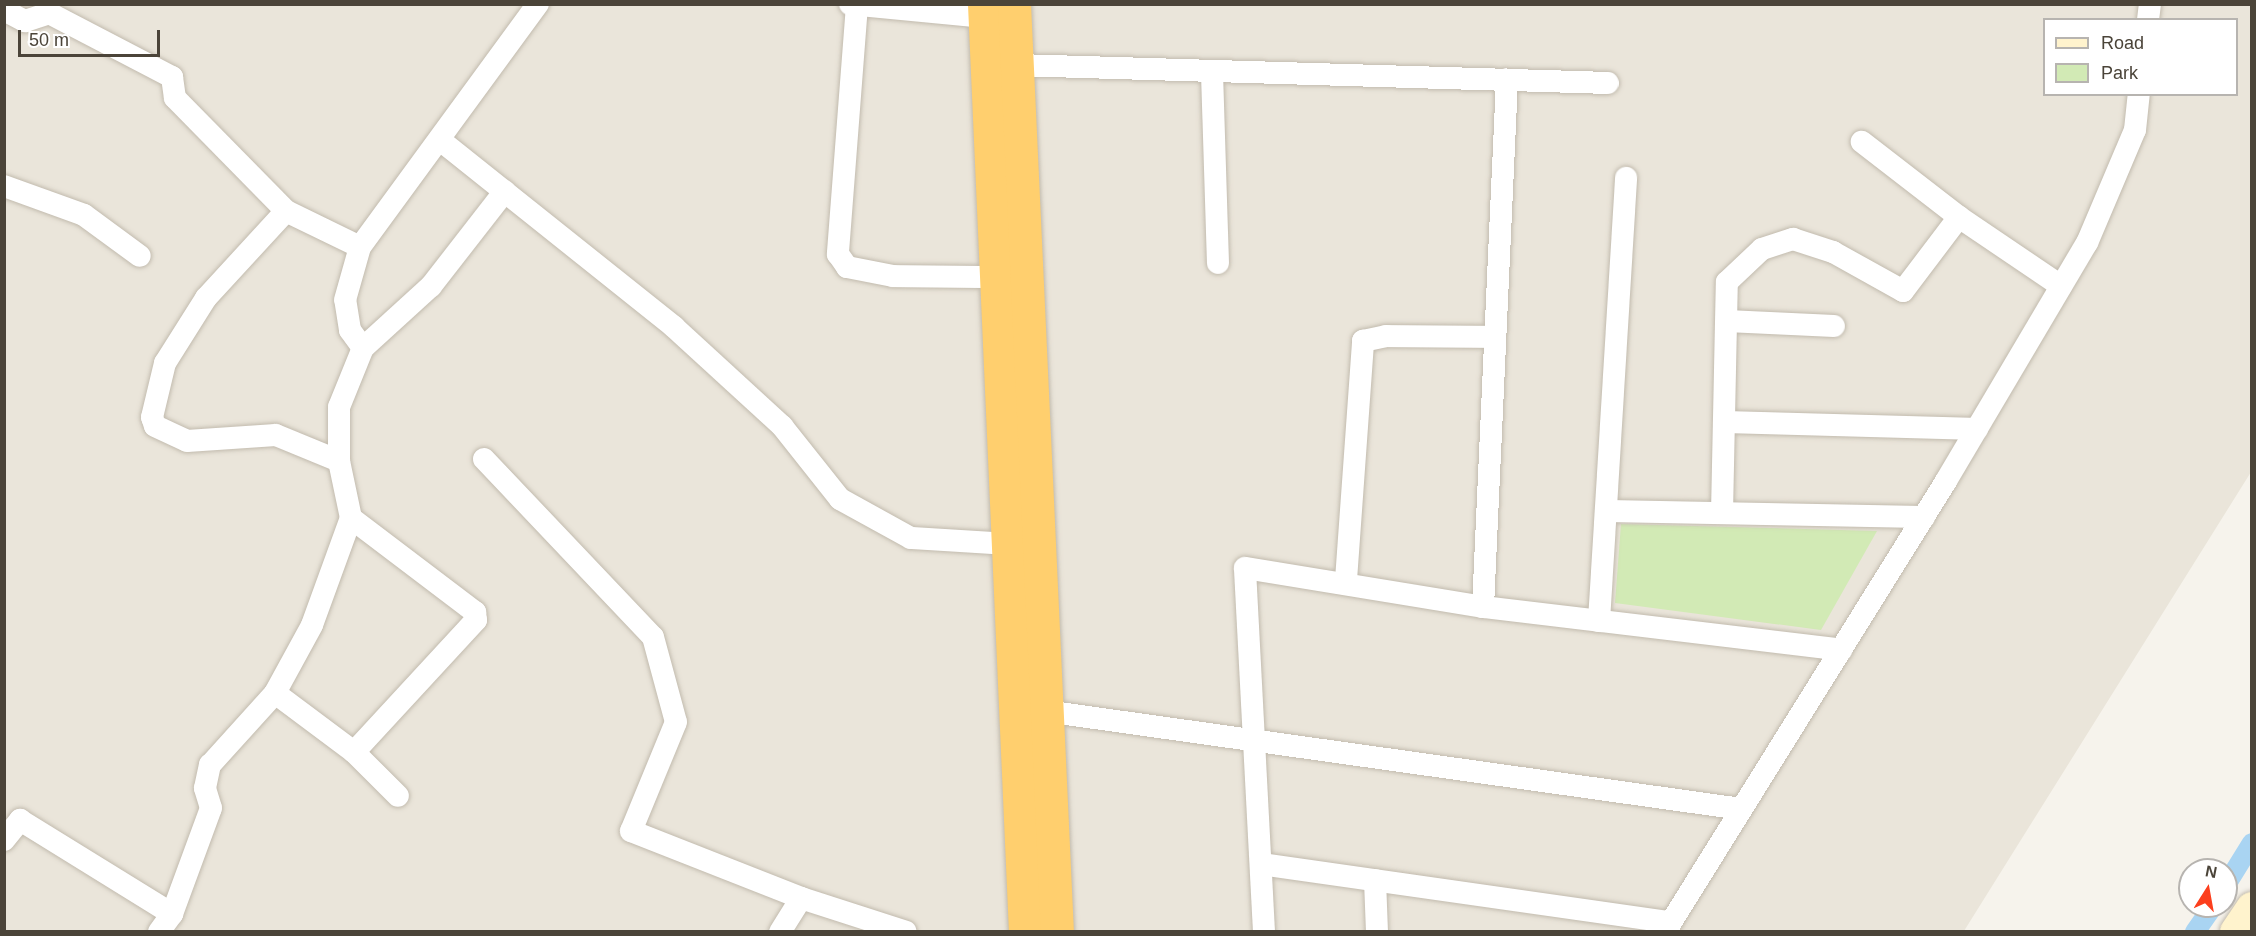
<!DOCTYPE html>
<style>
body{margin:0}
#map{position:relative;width:2256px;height:936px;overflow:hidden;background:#f6f3ec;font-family:Arial,sans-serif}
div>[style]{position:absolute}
.residential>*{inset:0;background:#eae5da}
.green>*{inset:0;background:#d2eab5}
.canal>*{height:20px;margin:-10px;padding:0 10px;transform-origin:10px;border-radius:10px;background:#a9d4f2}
.roads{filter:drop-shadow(0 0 2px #c2bbae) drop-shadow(0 0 2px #c2bbae)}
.street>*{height:22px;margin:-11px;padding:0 11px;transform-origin:11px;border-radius:11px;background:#fff}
.secondary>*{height:32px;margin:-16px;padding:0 16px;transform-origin:16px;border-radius:16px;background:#fff3cd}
.highway>*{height:33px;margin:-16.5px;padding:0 16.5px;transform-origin:16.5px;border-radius:16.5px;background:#ffcf6e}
span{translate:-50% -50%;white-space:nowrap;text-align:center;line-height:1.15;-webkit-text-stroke:5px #fff;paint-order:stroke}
.frame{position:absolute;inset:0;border:6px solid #4b4439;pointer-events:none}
.legend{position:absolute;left:2043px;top:18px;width:195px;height:78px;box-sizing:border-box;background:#fff;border:2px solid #b7b4b0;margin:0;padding:8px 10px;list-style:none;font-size:18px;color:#4b4439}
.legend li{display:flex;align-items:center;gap:12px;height:30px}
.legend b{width:30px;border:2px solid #b7b4b0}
.north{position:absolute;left:2178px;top:858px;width:60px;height:60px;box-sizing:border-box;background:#fff;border:2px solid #b7b4b0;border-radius:50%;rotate:11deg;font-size:16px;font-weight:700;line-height:24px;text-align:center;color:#4b4439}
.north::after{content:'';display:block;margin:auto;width:21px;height:27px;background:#fc3f1d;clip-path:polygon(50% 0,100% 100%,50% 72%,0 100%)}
.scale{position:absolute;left:18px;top:30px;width:142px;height:27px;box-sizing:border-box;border:3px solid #4b4439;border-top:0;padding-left:8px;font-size:18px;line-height:21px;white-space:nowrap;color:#4b4439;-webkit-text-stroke:4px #fff;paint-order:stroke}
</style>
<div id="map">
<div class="residential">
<i style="clip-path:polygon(evenodd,5px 5px,2251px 5px,2251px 472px,1964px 931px,5px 932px,5px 5px,2044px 20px,2236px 20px,2236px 94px,2044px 94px,2044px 20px)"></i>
</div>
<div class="green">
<i style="clip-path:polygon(1621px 524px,1877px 531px,1821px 630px,1615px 603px)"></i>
</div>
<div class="canal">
<i style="left:2226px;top:885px;width:49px;rotate:-58.2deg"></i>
<i style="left:2195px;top:932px;width:32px;rotate:-55deg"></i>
</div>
<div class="roads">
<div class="street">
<i style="left:850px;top:4px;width:135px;rotate:5.5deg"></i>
<i style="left:857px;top:5px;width:250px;rotate:94.4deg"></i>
<i style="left:838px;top:254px;width:16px;rotate:55deg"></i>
<i style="left:847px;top:267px;width:47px;rotate:11.1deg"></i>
<i style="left:893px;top:276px;width:104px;rotate:0.6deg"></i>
<i style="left:4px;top:10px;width:24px;rotate:28deg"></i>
<i style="left:25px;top:21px;width:25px;rotate:-18deg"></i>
<i style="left:49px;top:13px;width:139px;rotate:27.5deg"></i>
<i style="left:172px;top:77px;width:21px;rotate:82deg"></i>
<i style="left:175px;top:98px;width:158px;rotate:45.5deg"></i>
<i style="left:286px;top:211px;width:82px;rotate:25.9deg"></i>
<i style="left:2148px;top:20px;width:16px;rotate:-83deg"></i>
<i style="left:1017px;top:65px;width:591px;rotate:1.74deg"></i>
<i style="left:1212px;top:73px;width:190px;rotate:88.2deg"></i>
<i style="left:440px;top:140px;width:300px;rotate:38.6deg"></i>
<i style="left:674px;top:327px;width:147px;rotate:42.5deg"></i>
<i style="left:782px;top:426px;width:93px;rotate:51.5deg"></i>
<i style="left:840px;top:499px;width:81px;rotate:28.8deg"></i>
<i style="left:911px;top:538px;width:99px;rotate:3.5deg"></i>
<i style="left:4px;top:186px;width:85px;rotate:19.9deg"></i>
<i style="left:84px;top:215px;width:69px;rotate:36.2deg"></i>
<i style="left:286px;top:211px;width:118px;rotate:132.6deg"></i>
<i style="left:206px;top:298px;width:77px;rotate:122.2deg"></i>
<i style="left:165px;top:363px;width:56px;rotate:103.5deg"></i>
<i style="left:152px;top:417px;width:9px;rotate:72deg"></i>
<i style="left:155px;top:426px;width:35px;rotate:25deg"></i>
<i style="left:187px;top:441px;width:89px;rotate:-3.9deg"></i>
<i style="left:276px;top:435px;width:68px;rotate:22.4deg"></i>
<i style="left:1959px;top:217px;width:123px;rotate:34.1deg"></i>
<i style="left:1727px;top:321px;width:107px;rotate:2.7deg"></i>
<i style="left:363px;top:348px;width:22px;rotate:-126deg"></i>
<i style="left:350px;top:330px;width:30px;rotate:-99deg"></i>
<i style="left:345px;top:300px;width:55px;rotate:-74.2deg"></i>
<i style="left:360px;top:247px;width:301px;rotate:-53.8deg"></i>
<i style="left:1727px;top:422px;width:250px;rotate:1.6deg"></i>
<i style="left:484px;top:459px;width:245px;rotate:46.5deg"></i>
<i style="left:653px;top:637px;width:88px;rotate:74.9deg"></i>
<i style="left:676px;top:722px;width:118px;rotate:112.4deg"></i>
<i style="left:631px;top:831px;width:183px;rotate:21.5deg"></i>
<i style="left:801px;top:898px;width:110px;rotate:17.9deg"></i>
<i style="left:1606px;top:511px;width:318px;rotate:1.1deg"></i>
<i style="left:1722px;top:513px;width:231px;rotate:-88.8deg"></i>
<i style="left:1727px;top:282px;width:48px;rotate:-43.3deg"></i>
<i style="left:1762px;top:249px;width:33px;rotate:-18deg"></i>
<i style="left:1793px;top:239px;width:42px;rotate:18deg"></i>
<i style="left:1833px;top:252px;width:80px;rotate:29.1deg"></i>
<i style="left:1903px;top:291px;width:93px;rotate:-52.9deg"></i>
<i style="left:1959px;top:217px;width:123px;rotate:-142.3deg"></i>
<i style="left:351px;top:518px;width:156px;rotate:37.2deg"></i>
<i style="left:475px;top:612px;width:8px;rotate:83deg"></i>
<i style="left:476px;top:620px;width:180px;rotate:132.7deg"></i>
<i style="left:1346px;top:580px;width:240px;rotate:-85.9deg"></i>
<i style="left:1363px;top:341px;width:24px;rotate:-12deg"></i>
<i style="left:1386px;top:336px;width:109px;rotate:0.5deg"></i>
<i style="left:1483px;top:607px;width:528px;rotate:-87.39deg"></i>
<i style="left:1599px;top:621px;width:444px;rotate:-86.5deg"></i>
<i style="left:275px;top:693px;width:99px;rotate:36.8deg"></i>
<i style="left:354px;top:752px;width:62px;rotate:45deg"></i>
<i style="left:1045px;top:711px;width:703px;rotate:8.01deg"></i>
<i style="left:4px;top:840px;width:26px;rotate:-51deg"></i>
<i style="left:20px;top:820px;width:179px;rotate:31.7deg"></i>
<i style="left:172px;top:914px;width:22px;rotate:126deg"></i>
<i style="left:1261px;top:864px;width:414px;rotate:8.1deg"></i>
<i style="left:1375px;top:880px;width:52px;rotate:87.8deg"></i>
<i style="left:172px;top:914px;width:113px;rotate:-69.8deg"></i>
<i style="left:211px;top:808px;width:21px;rotate:-107deg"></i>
<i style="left:205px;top:788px;width:24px;rotate:-78deg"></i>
<i style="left:210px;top:765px;width:97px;rotate:-47.9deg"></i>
<i style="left:275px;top:693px;width:77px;rotate:-61.4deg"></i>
<i style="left:312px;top:625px;width:114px;rotate:-70deg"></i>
<i style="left:351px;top:518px;width:58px;rotate:-101.9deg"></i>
<i style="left:339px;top:461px;width:54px;rotate:-90deg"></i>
<i style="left:339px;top:407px;width:64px;rotate:-67.9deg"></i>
<i style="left:363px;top:348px;width:92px;rotate:-42.4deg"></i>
<i style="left:431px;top:286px;width:120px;rotate:-52.1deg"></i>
<i style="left:780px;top:932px;width:40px;rotate:-58deg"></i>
<i style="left:1264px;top:932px;width:364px;rotate:-93deg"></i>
<i style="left:1245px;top:568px;width:241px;rotate:9.3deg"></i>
<i style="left:1483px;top:607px;width:361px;rotate:6.8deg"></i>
<i style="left:1665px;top:932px;width:531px;rotate:-58.07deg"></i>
<i style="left:1946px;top:481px;width:277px;rotate:-59.4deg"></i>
<i style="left:2087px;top:243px;width:123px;rotate:-67deg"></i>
<i style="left:2135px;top:130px;width:36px;rotate:-84deg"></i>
</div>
<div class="secondary">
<i style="left:2236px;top:932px;width:29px;rotate:-56deg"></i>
</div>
<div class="highway">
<i style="left:984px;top:4px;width:929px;rotate:87.47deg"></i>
<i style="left:1014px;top:4px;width:929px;rotate:87.35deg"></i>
</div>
</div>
<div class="frame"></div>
<ul class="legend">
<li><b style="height:8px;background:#fff3cd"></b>Road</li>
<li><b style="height:16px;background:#d2eab5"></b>Park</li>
</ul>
<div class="north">N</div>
<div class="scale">50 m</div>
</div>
